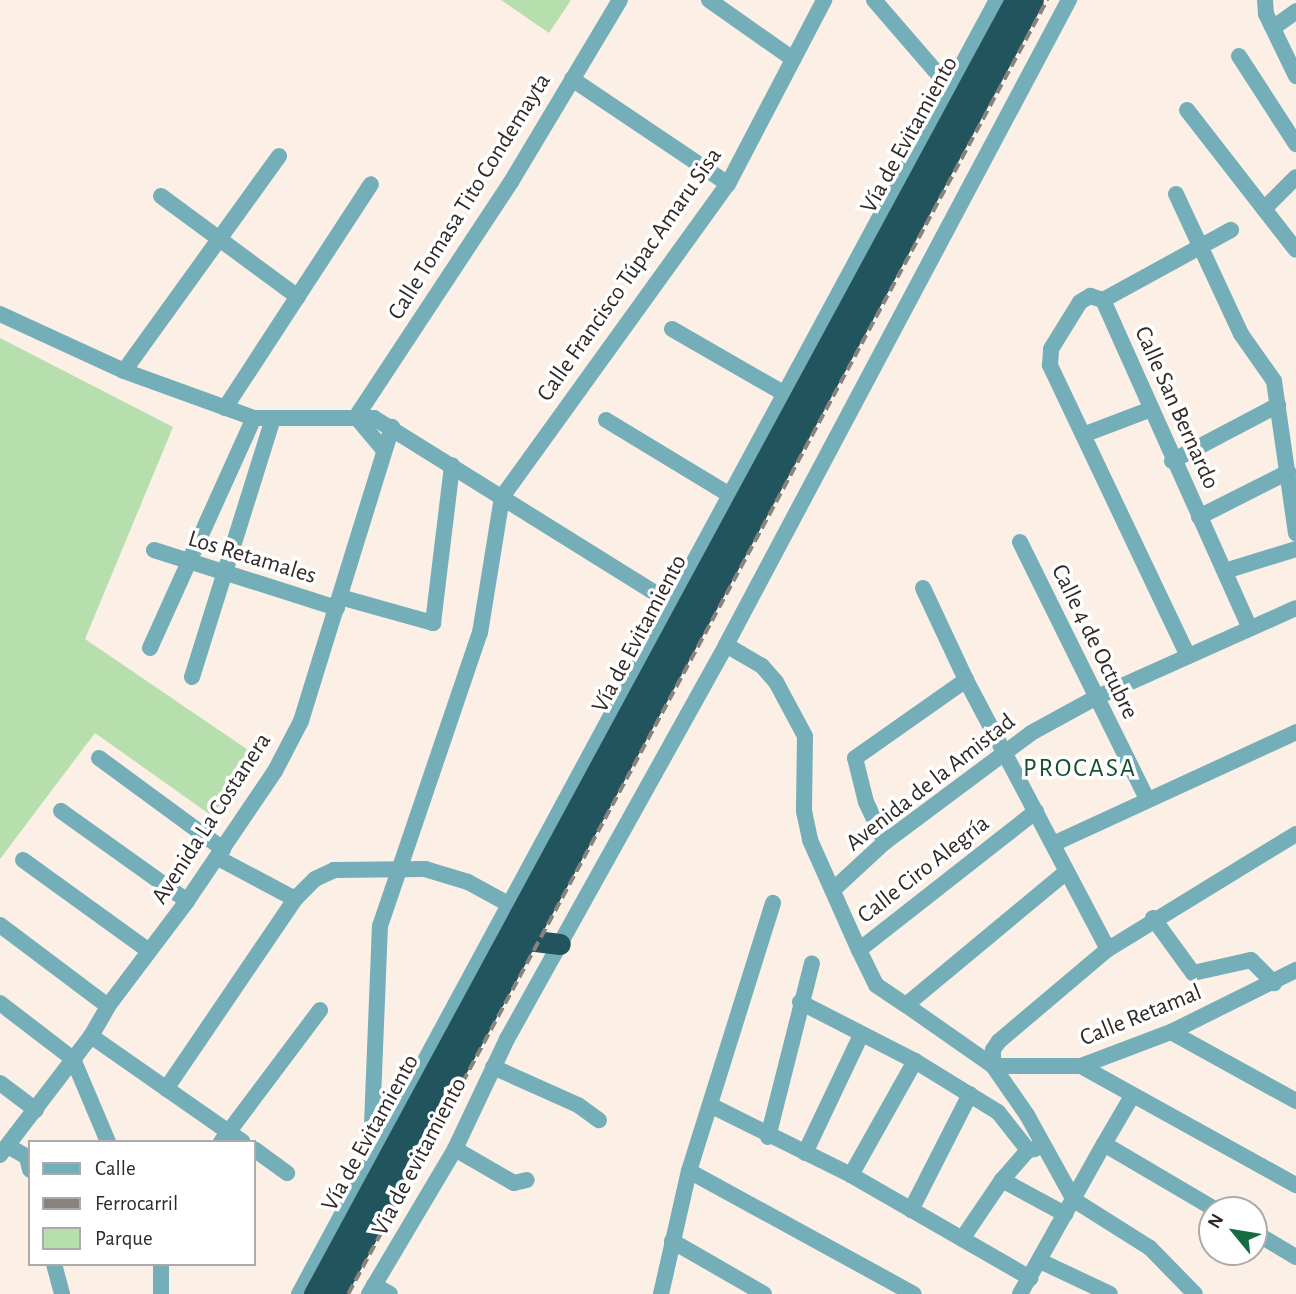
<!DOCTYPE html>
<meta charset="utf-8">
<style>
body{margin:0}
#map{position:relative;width:1296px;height:1294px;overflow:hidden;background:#fcefe6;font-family:"Alegreya Sans",sans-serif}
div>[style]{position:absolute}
.green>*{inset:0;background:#b7dead}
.street>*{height:16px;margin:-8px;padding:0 8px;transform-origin:8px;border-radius:8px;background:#74aeb9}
.highway>*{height:21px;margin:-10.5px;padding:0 10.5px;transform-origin:10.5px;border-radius:10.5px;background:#21545d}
.rail>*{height:3.5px;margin-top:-1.75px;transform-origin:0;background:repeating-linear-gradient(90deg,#8a827c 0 10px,transparent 0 15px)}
span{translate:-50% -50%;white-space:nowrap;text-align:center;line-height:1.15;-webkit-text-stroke:7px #fff;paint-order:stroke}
.street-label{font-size:24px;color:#2f2a27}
.neighbourhood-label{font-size:26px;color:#185131;letter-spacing:2px}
.legend{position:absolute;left:28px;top:1140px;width:228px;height:126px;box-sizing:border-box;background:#fff;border:2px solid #acaaa9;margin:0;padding:9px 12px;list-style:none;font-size:21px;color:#2f2a27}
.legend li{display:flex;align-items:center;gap:14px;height:35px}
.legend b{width:35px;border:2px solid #acaaa9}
.north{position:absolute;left:1198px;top:1196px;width:70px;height:70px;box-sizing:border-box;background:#fff;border:2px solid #acaaa9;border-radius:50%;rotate:300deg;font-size:19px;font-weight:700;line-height:28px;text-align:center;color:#2f2a27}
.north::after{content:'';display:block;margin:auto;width:24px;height:32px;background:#146d40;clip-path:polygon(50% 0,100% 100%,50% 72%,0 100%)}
</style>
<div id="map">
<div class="green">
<i style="clip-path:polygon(501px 0,571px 0,549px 33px)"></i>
<i style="clip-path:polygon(0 338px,173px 427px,85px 639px,254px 754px,212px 816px,95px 733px,0 859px)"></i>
</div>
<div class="street">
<i style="left:709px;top:0;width:103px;rotate:35.1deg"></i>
<i style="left:874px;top:0;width:115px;rotate:49.2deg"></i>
<i style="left:1265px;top:0;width:14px;rotate:86deg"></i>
<i style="left:1266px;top:14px;width:69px;rotate:64.2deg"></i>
<i style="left:1273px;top:28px;width:29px;rotate:-36deg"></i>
<i style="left:1239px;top:56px;width:105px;rotate:57.1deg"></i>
<i style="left:572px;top:79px;width:188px;rotate:33.9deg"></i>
<i style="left:1187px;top:110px;width:177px;rotate:52.1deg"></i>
<i style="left:1176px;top:194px;width:154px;rotate:65.1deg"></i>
<i style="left:1241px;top:334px;width:57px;rotate:54.9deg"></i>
<i style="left:1274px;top:381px;width:154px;rotate:81.8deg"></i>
<i style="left:161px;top:196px;width:170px;rotate:36.4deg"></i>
<i style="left:1264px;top:209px;width:45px;rotate:-45deg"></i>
<i style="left:1103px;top:300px;width:146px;rotate:-28.7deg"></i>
<i style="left:0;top:314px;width:136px;rotate:24.7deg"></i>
<i style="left:124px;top:371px;width:138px;rotate:19.9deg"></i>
<i style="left:254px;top:418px;width:120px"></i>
<i style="left:374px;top:418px;width:350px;rotate:31.9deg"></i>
<i style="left:672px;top:329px;width:130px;rotate:29.9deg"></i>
<i style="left:124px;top:371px;width:265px;rotate:-54.2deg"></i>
<i style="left:225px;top:408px;width:267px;rotate:-56.9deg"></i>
<i style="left:606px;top:420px;width:145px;rotate:31.2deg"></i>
<i style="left:1083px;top:435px;width:73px;rotate:-20.9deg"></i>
<i style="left:383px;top:449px;width:42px;rotate:-130.2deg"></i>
<i style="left:356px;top:417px;width:282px;rotate:-56.6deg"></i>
<i style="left:511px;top:182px;width:212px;rotate:-59.1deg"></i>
<i style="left:1172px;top:461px;width:120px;rotate:-27.8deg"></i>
<i style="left:1199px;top:517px;width:100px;rotate:-26.8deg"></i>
<i style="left:1020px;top:542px;width:287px;rotate:63.7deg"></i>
<i style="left:154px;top:550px;width:192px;rotate:17.6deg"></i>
<i style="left:1225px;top:571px;width:74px;rotate:-17.2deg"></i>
<i style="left:923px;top:588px;width:102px;rotate:64.9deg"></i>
<i style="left:340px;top:597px;width:97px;rotate:15.6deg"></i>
<i style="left:433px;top:623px;width:159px;rotate:-83.1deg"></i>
<i style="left:726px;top:645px;width:42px;rotate:30.3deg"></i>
<i style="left:762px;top:666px;width:21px;rotate:49deg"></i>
<i style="left:776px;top:682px;width:61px;rotate:61.8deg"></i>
<i style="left:805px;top:736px;width:75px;rotate:90.8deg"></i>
<i style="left:804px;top:811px;width:30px;rotate:78deg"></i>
<i style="left:810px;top:840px;width:120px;rotate:66deg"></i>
<i style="left:859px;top:950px;width:225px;rotate:-38.1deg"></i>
<i style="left:150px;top:648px;width:252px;rotate:-65.7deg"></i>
<i style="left:1188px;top:656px;width:322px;rotate:-115.4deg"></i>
<i style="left:1050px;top:365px;width:16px;rotate:-86deg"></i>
<i style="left:1051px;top:349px;width:55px;rotate:-58.3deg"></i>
<i style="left:1080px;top:302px;width:12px;rotate:-31deg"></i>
<i style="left:1090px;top:296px;width:14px;rotate:17deg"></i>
<i style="left:1103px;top:300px;width:358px;rotate:65.9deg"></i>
<i style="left:192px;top:677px;width:270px;rotate:-72.6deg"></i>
<i style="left:99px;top:758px;width:154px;rotate:36.3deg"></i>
<i style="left:61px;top:811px;width:155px;rotate:35.5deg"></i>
<i style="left:1296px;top:834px;width:220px;rotate:148.5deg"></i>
<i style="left:1108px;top:949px;width:143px;rotate:139.8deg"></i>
<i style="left:999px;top:1041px;width:11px;rotate:124deg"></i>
<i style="left:993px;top:1050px;width:16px;rotate:90deg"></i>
<i style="left:993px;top:1066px;width:88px"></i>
<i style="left:1081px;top:1066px;width:96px;rotate:-20.7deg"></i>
<i style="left:1171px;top:1032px;width:140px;rotate:-26.4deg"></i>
<i style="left:885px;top:842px;width:44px;rotate:-115.4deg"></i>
<i style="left:866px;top:802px;width:45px;rotate:-104deg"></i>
<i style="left:855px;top:758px;width:136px;rotate:-35.1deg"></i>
<i style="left:966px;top:680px;width:304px;rotate:62.2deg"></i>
<i style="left:1053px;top:844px;width:268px;rotate:-24.7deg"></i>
<i style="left:218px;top:858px;width:87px;rotate:28deg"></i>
<i style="left:295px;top:899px;width:28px;rotate:-45deg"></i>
<i style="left:315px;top:879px;width:21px;rotate:-25deg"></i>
<i style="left:334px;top:870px;width:91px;rotate:-0.6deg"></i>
<i style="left:425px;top:869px;width:45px;rotate:16.8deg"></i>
<i style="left:468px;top:882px;width:48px;rotate:28.7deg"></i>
<i style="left:23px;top:860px;width:155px;rotate:35.8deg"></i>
<i style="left:835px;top:888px;width:68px;rotate:-42.6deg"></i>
<i style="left:885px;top:842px;width:182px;rotate:-36.7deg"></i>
<i style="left:1031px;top:733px;width:73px;rotate:-28.7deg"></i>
<i style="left:1095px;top:698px;width:220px;rotate:-24.1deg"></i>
<i style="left:1153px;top:918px;width:68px;rotate:54deg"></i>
<i style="left:1193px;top:973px;width:59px;rotate:-12.6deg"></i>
<i style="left:1251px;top:960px;width:33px;rotate:45deg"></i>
<i style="left:0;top:925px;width:135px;rotate:36.9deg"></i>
<i style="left:859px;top:950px;width:39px;rotate:64deg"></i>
<i style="left:876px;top:985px;width:36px;rotate:34deg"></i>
<i style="left:906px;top:1005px;width:207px;rotate:-39.7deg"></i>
<i style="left:800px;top:1002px;width:129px;rotate:27.2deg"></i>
<i style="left:915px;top:1061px;width:97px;rotate:31.6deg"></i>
<i style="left:998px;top:1112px;width:48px;rotate:51.7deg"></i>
<i style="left:0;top:1003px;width:92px;rotate:37.5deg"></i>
<i style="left:73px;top:1059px;width:90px;rotate:67.1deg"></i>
<i style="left:906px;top:1005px;width:106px;rotate:35deg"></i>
<i style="left:993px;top:1066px;width:60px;rotate:55.2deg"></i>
<i style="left:1027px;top:1115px;width:97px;rotate:61.1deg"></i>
<i style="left:1074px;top:1200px;width:90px;rotate:32.3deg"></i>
<i style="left:1150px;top:1248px;width:64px;rotate:45.6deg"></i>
<i style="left:1171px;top:1032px;width:143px;rotate:28.9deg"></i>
<i style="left:91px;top:1036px;width:185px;rotate:34.9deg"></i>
<i style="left:1081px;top:1066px;width:246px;rotate:29deg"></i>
<i style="left:493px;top:1067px;width:93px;rotate:24.1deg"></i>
<i style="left:578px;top:1105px;width:26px;rotate:36deg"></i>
<i style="left:0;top:1083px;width:45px;rotate:36.9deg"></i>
<i style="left:166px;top:1089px;width:230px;rotate:-55.8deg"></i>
<i style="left:712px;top:1106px;width:155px;rotate:26.4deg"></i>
<i style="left:851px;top:1175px;width:207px;rotate:29.9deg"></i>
<i style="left:388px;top:1132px;width:11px;rotate:180deg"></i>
<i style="left:377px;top:1132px;width:9px;rotate:-122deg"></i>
<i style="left:372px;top:1124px;width:198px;rotate:-87.7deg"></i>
<i style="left:380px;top:926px;width:310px;rotate:-71.2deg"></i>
<i style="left:480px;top:633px;width:138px;rotate:-80.8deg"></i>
<i style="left:502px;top:497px;width:386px;rotate:-54.2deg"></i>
<i style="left:728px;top:184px;width:208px;rotate:-62.4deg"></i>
<i style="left:768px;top:1137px;width:179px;rotate:-75.8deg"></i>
<i style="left:221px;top:1142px;width:165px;rotate:-53.1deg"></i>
<i style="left:1104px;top:1144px;width:56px;rotate:-59.7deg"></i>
<i style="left:8px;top:1146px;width:22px;rotate:30deg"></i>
<i style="left:27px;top:1157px;width:13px;rotate:77deg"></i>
<i style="left:254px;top:1149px;width:41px;rotate:36deg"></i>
<i style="left:455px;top:1149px;width:68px;rotate:30deg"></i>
<i style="left:514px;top:1183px;width:13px;rotate:-13deg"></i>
<i style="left:805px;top:1153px;width:131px;rotate:-64.6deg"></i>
<i style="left:0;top:1155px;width:150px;rotate:-52.6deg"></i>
<i style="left:91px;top:1036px;width:34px;rotate:-60deg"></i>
<i style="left:108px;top:1006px;width:131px;rotate:-53deg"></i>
<i style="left:187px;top:901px;width:157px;rotate:-55.9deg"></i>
<i style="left:275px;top:771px;width:56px;rotate:-62.5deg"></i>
<i style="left:301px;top:721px;width:308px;rotate:-72.8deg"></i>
<i style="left:689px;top:1171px;width:256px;rotate:28.7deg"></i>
<i style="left:851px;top:1175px;width:131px;rotate:-60.7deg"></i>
<i style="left:1002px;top:1180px;width:40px;rotate:-49deg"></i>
<i style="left:1028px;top:1150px;width:7px;rotate:-8deg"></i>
<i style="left:911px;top:1210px;width:130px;rotate:-63deg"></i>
<i style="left:1254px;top:1232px;width:49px;rotate:30.8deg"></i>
<i style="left:962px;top:1239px;width:71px;rotate:-55.9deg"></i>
<i style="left:1002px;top:1180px;width:72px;rotate:28.4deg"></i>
<i style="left:672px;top:1241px;width:106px;rotate:29.9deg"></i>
<i style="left:1040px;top:1261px;width:77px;rotate:25.2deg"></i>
<i style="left:54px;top:1264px;width:31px;rotate:75deg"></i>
<i style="left:161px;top:1264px;width:30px;rotate:90deg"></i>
<i style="left:374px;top:1285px;width:18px;rotate:29deg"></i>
<i style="left:299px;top:1294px;width:1470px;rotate:-61.66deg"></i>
<i style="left:369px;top:1294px;width:169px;rotate:-59.3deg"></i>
<i style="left:455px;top:1149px;width:122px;rotate:-64.7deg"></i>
<i style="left:507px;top:1039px;width:451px;rotate:-60.9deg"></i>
<i style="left:726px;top:645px;width:731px;rotate:-62deg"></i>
<i style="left:661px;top:1294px;width:126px;rotate:-77.2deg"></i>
<i style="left:689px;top:1171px;width:281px;rotate:-72.6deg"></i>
<i style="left:1020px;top:1294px;width:172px;rotate:-60.8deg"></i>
<i style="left:1104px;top:1144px;width:130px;rotate:30.5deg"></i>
</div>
<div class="highway">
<i style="left:527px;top:940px;width:33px;rotate:7deg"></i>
<i style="left:314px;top:1294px;width:1472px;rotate:-61.55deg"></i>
<i style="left:335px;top:1294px;width:1470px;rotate:-61.66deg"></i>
</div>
<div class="rail">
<i style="left:348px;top:1294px;width:1471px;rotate:-61.62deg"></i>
</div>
<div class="street-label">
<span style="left:910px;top:135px;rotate:-61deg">Vía de Evitamiento</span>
<span style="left:470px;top:197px;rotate:-58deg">Calle Tomasa Tito Condemayta</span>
<span style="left:630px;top:275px;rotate:-55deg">Calle Francisco Túpac Amaru Sisa</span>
<span style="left:1176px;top:408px;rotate:66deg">Calle San Bernardo</span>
<span style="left:252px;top:558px;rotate:17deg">Los Retamales</span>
<span style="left:640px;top:634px;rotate:-62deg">Vía de Evitamiento</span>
<span style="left:1094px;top:642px;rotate:64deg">Calle 4 de Octubre</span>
<span style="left:931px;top:783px;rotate:-38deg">Avenida de la Amistad</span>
<span style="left:212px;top:819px;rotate:-57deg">Avenida La Costanera</span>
<span style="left:924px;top:870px;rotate:-38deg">Calle Ciro Alegría</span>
<span style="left:1141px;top:1016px;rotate:-22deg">Calle Retamal</span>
<span style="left:371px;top:1133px;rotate:-61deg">Vía de Evitamiento</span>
<span style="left:420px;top:1157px;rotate:-62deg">Via de evitamiento</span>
</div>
<div class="neighbourhood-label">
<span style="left:1080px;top:769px">PROCASA</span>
</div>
<ul class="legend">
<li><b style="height:9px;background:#74aeb9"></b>Calle</li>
<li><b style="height:9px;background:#8a827c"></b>Ferrocarril</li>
<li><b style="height:19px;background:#b7dead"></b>Parque</li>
</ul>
<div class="north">N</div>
</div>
